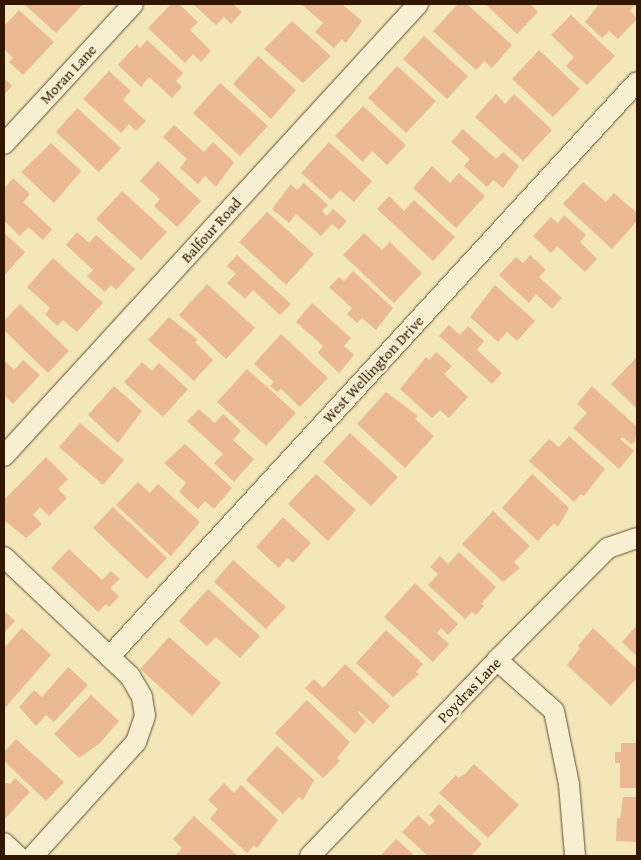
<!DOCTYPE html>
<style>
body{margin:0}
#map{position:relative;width:641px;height:860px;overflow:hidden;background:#f3e7b9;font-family:"Gentium Book Plus",serif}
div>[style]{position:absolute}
.building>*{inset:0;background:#ebba92}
.roads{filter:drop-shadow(0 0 1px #624b2e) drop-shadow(0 0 1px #624b2e)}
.street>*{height:20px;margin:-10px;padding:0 10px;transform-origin:10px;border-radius:10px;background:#f7efd2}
span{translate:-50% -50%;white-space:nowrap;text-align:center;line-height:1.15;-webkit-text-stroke:5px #f7efd2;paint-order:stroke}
.street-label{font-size:15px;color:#321700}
.frame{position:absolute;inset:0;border:5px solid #321700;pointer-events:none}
</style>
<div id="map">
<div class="building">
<i style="clip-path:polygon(24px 4px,83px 4px,56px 33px)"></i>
<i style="clip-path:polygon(171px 4px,179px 4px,198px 22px,190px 30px,211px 51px,201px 62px,193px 54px,185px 63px,148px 28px)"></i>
<i style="clip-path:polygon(193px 4px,233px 4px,242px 12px,231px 24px,224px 17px,216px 25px)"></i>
<i style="clip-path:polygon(301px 4px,342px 4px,362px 21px,346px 43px,342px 39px,334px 48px,315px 32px,323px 23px)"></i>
<i style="clip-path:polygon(458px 4px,467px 4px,512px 45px,492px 68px,484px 61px,476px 70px,433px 31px)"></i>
<i style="clip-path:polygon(485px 4px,530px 4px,538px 12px,517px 34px)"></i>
<i style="clip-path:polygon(599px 4px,636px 4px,630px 10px,637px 19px,618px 39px,609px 31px,602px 38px,585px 22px)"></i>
<i style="clip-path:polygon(19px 10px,54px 42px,23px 75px,9px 62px,13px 58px,4px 49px,4px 26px)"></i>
<i style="clip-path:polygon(571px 15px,615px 56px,587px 85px,566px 66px,574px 57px,551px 35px)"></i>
<i style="clip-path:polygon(292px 21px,331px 56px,303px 83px,264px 49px)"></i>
<i style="clip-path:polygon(424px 36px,468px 76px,447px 99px,403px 59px)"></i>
<i style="clip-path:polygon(147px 40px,183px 73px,176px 81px,182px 87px,172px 98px,149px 77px,141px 87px,118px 65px,137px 44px,140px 48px)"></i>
<i style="clip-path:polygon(539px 50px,580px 89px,553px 117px,512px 79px)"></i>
<i style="clip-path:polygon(258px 56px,296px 90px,271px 119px,233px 84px)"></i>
<i style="clip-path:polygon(397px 66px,436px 101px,406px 133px,368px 98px)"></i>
<i style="clip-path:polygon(109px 71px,131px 91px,123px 100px,146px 121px,136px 131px,129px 124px,121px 133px,83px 99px)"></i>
<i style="clip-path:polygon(4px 78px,12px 86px,4px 95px)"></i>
<i style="clip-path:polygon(220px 83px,268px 126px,240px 156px,193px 113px)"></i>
<i style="clip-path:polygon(496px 94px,505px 104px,514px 94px,552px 130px,523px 161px,475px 117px)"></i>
<i style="clip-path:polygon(363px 106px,406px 145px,387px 165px,372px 151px,363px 162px,335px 136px)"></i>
<i style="clip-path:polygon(77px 108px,121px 148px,99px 172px,56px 132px)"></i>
<i style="clip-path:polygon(174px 125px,204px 152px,213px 142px,234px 162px,216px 187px,205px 176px,198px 184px,180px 168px,187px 159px,163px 137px)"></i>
<i style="clip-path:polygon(463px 129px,496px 159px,503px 152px,519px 166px,503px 188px,493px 180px,487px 187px,464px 166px,470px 159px,451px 142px)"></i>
<i style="clip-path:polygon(329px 142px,372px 181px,354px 202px,340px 190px,331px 200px,301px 173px)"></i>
<i style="clip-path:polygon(51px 143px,81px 171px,54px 203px,21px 172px)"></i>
<i style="clip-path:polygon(158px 161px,201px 201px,177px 227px,154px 206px,160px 199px,140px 181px)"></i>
<i style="clip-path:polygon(432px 166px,450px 183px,459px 173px,485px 196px,456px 228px,413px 188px)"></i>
<i style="clip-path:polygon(13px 178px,30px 194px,23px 202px,52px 229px,43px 240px,28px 227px,20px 236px,4px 221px,4px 189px)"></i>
<i style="clip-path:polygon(583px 182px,606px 202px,614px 193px,637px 213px,637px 221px,612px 249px,563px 204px)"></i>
<i style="clip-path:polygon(304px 183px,328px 205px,322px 211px,327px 216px,333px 209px,347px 221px,339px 230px,332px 224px,321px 236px,296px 214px,289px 223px,272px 209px,291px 184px,297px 190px)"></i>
<i style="clip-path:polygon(122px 191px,167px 232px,141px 260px,96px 219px)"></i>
<i style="clip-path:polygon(389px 196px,404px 211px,414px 200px,455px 237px,433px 261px,377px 209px)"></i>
<i style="clip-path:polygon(267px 212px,314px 254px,286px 285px,239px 242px)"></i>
<i style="clip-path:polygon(564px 215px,586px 235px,580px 242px,597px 259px,585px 272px,557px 246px,551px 253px,533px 236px,551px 217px,558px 223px)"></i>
<i style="clip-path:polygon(77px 232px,89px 243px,96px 235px,135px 269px,116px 290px,111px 285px,105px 292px,87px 276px,93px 270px,66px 245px)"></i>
<i style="clip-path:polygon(4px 233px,25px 252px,5px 275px,4px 274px)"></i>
<i style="clip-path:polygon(364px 233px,382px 250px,390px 242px,422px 273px,394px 303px,343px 255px)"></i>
<i style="clip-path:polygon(237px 255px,291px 304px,280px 315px,253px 290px,245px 299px,227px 283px,236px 274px,227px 266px)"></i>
<i style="clip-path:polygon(530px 255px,546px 270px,539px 277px,562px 298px,552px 309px,536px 294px,529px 303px,499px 275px,516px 257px,523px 263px)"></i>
<i style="clip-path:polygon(53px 258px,103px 303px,77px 332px,63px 320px,57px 326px,45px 314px,50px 308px,27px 287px)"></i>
<i style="clip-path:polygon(353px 271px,393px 308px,376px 330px,362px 318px,357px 323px,347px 314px,352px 308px,329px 287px,339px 277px,344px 281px)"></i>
<i style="clip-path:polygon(207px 284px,255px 328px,226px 359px,179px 315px)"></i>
<i style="clip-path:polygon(495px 285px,535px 321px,517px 341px,507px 332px,498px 342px,470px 317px)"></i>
<i style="clip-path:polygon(312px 303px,351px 338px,344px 346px,354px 355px,339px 373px,318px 353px,323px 346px,296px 322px)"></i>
<i style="clip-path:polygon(20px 304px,69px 351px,48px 373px,4px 330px,4px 321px)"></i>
<i style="clip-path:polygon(169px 317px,198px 340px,195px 342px,213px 360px,194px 381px,148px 340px)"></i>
<i style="clip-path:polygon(449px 325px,460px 335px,468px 326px,484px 341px,477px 350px,502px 373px,492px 384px,439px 336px)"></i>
<i style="clip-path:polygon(281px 334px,328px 378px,300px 407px,281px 389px,277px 392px,270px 386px,274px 382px,254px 364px)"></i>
<i style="clip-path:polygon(436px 352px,452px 366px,444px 374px,468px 397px,449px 418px,440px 410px,432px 418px,400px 389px,426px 357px,429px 360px)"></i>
<i style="clip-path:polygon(637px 357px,637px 409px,611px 384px)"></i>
<i style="clip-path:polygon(4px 360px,14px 370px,23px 360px,40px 375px,13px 404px,4px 395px)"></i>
<i style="clip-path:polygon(142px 362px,152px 371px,159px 363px,188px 389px,163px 417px,124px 382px)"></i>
<i style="clip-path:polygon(247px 369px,296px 413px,266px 446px,217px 402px)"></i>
<i style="clip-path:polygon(114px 386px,142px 411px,118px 443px,88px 415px)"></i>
<i style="clip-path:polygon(592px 386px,637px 427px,635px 442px,631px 444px,622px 437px,620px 439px,634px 451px,619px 469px,573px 428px,587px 413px,577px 404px)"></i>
<i style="clip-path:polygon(386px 392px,418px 416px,415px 419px,434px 436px,405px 468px,357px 424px)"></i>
<i style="clip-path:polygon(199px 409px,215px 423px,223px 414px,241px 431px,233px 440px,254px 459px,234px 482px,214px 463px,223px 454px,187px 421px)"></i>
<i style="clip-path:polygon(80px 423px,124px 460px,103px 485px,59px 447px)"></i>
<i style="clip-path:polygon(350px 433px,398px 477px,371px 506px,323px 462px)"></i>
<i style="clip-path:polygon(569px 436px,605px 469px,584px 496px,581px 494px,574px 502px,529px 461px,549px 439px,559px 447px)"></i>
<i style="clip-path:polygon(185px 444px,232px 488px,214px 509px,205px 501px,198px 509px,179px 492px,186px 483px,164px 463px)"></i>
<i style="clip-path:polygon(46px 457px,68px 479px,58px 489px,67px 498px,49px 516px,40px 507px,33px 515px,42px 524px,26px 538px,4px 520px,4px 500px)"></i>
<i style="clip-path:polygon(316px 474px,356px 510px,328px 541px,288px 504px)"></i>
<i style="clip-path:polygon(532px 474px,569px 508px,558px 527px,554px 523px,538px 541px,502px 508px)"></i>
<i style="clip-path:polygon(138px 482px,150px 493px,158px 484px,200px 522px,171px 556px,116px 505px)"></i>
<i style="clip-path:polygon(113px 507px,167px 558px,147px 579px,93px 528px)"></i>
<i style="clip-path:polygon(493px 511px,530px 546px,514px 562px,520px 568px,503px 582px,462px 544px)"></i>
<i style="clip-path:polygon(283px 517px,311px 543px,293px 563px,287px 558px,279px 568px,256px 547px)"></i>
<i style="clip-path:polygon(69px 549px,102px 580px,111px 571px,120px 579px,110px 588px,119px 596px,109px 607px,106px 604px,98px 612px,51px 568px)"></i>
<i style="clip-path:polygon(459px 552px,496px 587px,481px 604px,484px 606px,476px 615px,472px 612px,465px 619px,428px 585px,438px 574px,430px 567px,440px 556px,448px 564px)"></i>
<i style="clip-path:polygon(233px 560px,286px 607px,266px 629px,214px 582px)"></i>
<i style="clip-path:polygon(415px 583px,458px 624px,448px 635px,441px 628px,437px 633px,449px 644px,433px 662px,384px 617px)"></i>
<i style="clip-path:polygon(208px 589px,260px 636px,240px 658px,216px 637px,207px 646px,179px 621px)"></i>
<i style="clip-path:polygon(4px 611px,15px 621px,4px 633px)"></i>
<i style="clip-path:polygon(637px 625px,637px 656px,622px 642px)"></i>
<i style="clip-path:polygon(22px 628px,51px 655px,4px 709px,4px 648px)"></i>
<i style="clip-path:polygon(593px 628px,637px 669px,637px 678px,611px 706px,567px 665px,580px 648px,578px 646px)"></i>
<i style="clip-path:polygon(386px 630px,423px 664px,416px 672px,419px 674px,393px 697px,356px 663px)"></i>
<i style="clip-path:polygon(169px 637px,221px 683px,192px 716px,140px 669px)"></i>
<i style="clip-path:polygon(345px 664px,390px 706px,373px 724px,359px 711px,358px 713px,366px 721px,355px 734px,305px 688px,314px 679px,323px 688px)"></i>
<i style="clip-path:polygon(68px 667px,88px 685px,54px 722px,46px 715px,36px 726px,19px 707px,34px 690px,42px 697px)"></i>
<i style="clip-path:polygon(91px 695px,119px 721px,99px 744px,79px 758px,54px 734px)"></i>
<i style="clip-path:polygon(307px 700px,350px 742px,337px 758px,340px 761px,323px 778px,275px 733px)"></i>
<i style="clip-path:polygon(16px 739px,64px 782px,46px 801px,4px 761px,4px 752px)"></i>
<i style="clip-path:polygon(621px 743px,637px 743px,637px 788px,620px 788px,620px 763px,615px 763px,615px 752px,621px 752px)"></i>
<i style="clip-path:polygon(277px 746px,314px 780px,303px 800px,299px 797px,283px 814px,246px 780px)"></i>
<i style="clip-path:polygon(474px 764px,519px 805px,488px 838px,439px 793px,456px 775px,458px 778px,465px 774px)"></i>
<i style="clip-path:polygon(15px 778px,30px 792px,4px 820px,4px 782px,10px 784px)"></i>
<i style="clip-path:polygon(224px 783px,234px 793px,241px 785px,278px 820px,257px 848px,254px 845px,247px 853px,210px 819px,218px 809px,208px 800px)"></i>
<i style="clip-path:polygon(623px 797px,637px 797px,637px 842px,616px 841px,617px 818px,620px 819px)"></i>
<i style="clip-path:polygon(439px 804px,482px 844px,471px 856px,428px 856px,402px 832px,418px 815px,430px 826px,435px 820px,429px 815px)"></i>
<i style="clip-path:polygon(194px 816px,238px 856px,175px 856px,182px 848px,173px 839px)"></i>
<i style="clip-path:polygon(396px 839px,415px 856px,380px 856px)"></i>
</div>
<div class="roads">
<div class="street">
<i style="left:4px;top:144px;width:190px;rotate:-47.3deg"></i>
<i style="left:4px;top:456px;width:613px;rotate:-47.51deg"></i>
<i style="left:4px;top:557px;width:173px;rotate:43.4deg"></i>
<i style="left:130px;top:676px;width:24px;rotate:60deg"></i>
<i style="left:142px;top:697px;width:19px;rotate:81deg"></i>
<i style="left:145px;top:716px;width:28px;rotate:109deg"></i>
<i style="left:136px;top:742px;width:154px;rotate:132.1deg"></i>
<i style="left:110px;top:656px;width:779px;rotate:-47.44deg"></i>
<i style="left:497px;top:660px;width:76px;rotate:41.8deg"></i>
<i style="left:554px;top:711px;width:75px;rotate:78.4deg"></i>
<i style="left:569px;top:784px;width:72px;rotate:85.2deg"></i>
<i style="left:4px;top:843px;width:19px;rotate:43deg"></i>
<i style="left:310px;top:856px;width:271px;rotate:-46.3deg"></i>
<i style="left:497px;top:660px;width:158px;rotate:-45.3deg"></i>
<i style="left:608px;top:548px;width:31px;rotate:-19deg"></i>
</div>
</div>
<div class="street-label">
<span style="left:68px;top:74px;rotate:-47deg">Moran Lane</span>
<span style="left:211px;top:230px;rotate:-48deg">Balfour Road</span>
<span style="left:373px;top:369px;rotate:-47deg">West Wellington Drive</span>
<span style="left:469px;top:690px;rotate:-46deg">Poydras Lane</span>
</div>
<div class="frame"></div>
</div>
